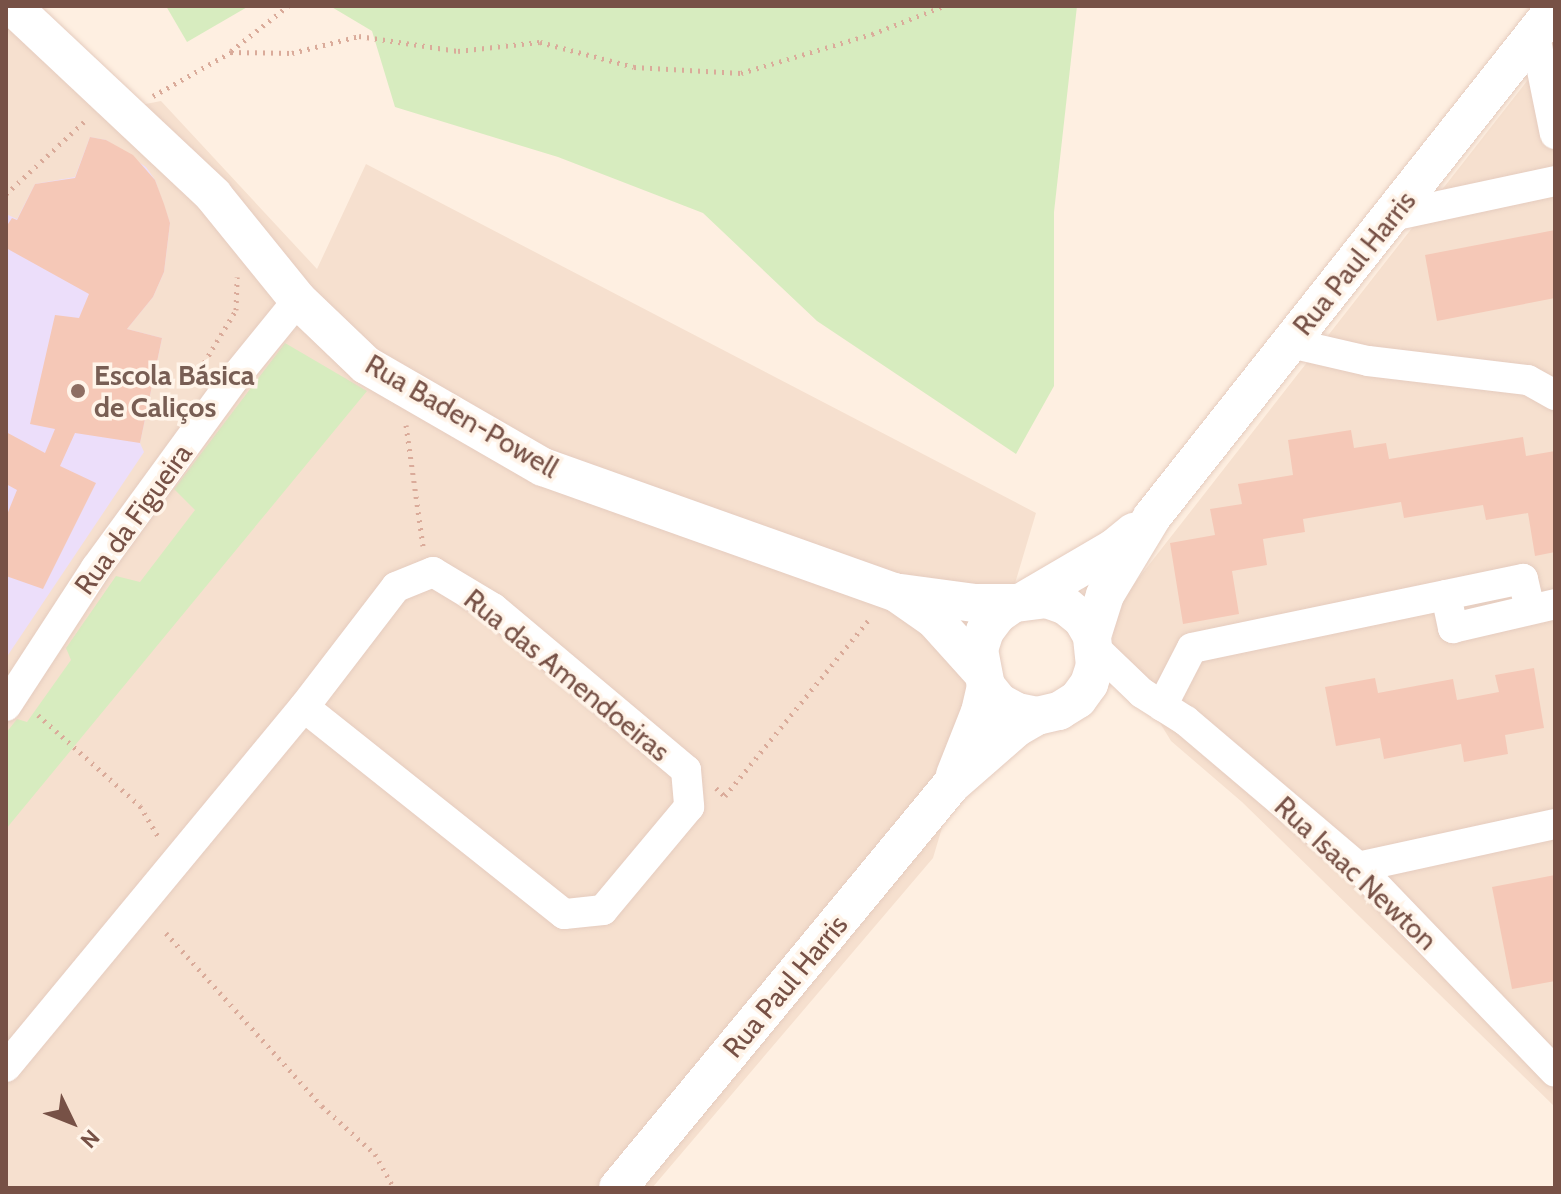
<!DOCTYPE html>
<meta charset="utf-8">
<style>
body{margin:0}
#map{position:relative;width:1561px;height:1194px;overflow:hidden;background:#feefe1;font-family:Cabin,sans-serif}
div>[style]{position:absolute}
.residential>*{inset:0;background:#f6e0cf}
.education>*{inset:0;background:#ecdefa}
.green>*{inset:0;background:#d7ecbf}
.building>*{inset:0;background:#f5c8b7}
.path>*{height:5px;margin-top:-2.5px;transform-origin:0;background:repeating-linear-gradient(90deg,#daab9a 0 2px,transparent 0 8px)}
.roads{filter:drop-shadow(0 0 2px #e5ccbf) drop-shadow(0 0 2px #e5ccbf)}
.minor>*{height:30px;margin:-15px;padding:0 15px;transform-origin:15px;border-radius:15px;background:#fff}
.tertiary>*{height:38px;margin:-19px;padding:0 19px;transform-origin:19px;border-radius:19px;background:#fff}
.dots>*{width:22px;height:22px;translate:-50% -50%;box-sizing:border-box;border:4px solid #fff4e9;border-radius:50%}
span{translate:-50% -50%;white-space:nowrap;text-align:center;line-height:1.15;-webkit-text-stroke:7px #fff4e9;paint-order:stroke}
.street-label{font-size:28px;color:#775146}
.education-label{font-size:28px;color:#785e54;font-weight:700}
.left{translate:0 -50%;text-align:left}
.frame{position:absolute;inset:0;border:8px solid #775146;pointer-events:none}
.north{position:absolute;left:32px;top:1082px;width:80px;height:80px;-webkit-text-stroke:6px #fff4e9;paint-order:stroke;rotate:133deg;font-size:22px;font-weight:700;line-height:32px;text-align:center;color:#775146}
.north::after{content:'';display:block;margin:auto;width:28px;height:36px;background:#775146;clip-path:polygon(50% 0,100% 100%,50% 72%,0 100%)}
</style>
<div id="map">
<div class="residential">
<i style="clip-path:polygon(6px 25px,100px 113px,161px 101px,317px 269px,366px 164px,1036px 513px,933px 858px,652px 1188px,6px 1188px)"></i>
<i style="clip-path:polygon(1555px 45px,1555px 1107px,1242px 802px,1171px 741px,1112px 644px,1116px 607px)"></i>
</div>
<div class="education">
<i style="clip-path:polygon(90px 137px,106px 140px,146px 167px,155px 180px,170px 223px,164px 272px,153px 297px,127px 329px,162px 338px,140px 443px,144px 452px,6px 658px,6px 214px,17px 219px,35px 184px,75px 177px)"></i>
</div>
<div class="green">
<i style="clip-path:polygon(166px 6px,249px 6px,187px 42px)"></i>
<i style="clip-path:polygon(330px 6px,1077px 6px,1054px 212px,1054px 386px,1016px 454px,817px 321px,703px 213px,558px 157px,395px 107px,372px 31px)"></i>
<i style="clip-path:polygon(285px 343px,367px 391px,6px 829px,6px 733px,17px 719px,27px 722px,71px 660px,66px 648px,116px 576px,140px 582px,195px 510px,174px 489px)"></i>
</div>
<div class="building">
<i style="clip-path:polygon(90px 137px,106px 140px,133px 155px,155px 180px,164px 204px,170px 223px,164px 272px,153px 297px,127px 329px,162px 338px,140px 443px,75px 433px,60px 466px,96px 483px,43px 589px,6px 576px,6px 517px,17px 490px,6px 484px,6px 432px,45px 453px,55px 429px,30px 424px,55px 315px,79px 318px,89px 294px,6px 248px,6px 227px,12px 218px,17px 220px,35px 184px,75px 178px)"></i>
<i style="clip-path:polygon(1555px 230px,1555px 298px,1437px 321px,1425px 255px)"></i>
<i style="clip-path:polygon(1351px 430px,1354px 448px,1386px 443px,1389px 459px,1523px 437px,1526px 456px,1555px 451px,1555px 552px,1535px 556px,1528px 513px,1486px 520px,1483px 505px,1404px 518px,1401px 502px,1303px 519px,1305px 532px,1263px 539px,1267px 565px,1232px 571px,1239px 614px,1183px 624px,1170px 543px,1215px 535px,1210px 509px,1242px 504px,1238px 484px,1293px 475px,1288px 440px)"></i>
<i style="clip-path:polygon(1534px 668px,1544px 728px,1505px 735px,1508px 754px,1464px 762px,1461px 744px,1384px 759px,1380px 738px,1336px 746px,1325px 687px,1375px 678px,1378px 693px,1453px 679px,1457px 700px,1499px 692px,1495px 675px)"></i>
<i style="clip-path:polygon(1555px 875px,1555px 981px,1512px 989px,1492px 887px)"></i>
</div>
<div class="path">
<i style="left:231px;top:51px;width:73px;rotate:-38.3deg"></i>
<i style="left:153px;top:96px;width:90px;rotate:-29.4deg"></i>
<i style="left:231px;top:52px;width:61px;rotate:0.9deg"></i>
<i style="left:292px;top:53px;width:69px;rotate:-14.2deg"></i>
<i style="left:359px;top:36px;width:100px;rotate:8.6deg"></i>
<i style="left:458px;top:51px;width:82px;rotate:-6.3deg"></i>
<i style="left:540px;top:42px;width:97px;rotate:14.9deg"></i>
<i style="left:634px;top:67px;width:107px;rotate:3.2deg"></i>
<i style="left:741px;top:73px;width:137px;rotate:-16.6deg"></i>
<i style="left:872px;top:34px;width:77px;rotate:-21.3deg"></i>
<i style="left:6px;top:194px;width:110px;rotate:-42.8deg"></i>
<i style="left:196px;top:376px;width:77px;rotate:-58.8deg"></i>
<i style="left:236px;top:310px;width:33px;rotate:-88deg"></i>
<i style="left:406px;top:425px;width:122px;rotate:82deg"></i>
<i style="left:38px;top:715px;width:137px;rotate:41.7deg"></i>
<i style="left:140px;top:806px;width:39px;rotate:59deg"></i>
<i style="left:716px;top:788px;width:12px;rotate:42deg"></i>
<i style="left:725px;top:796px;width:231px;rotate:-50.8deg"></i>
<i style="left:166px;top:933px;width:233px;rotate:48deg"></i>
<i style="left:322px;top:1106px;width:72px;rotate:42.2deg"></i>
<i style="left:375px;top:1154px;width:39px;rotate:61deg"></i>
</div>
<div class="roads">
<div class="minor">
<i style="left:1535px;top:36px;width:100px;rotate:78.5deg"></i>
<i style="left:1392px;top:216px;width:167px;rotate:-12.1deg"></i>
<i style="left:1290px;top:343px;width:80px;rotate:13deg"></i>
<i style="left:1368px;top:361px;width:161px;rotate:6.8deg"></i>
<i style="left:1528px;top:380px;width:31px;rotate:29deg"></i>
<i style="left:1446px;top:595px;width:34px;rotate:78deg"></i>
<i style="left:1453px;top:628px;width:105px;rotate:-13.2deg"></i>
<i style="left:1095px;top:648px;width:65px;rotate:43.8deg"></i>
<i style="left:1142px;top:693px;width:52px;rotate:32.5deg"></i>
<i style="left:1186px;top:721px;width:226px;rotate:40.3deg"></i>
<i style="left:1358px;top:867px;width:284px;rotate:46.1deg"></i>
<i style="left:6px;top:706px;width:165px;rotate:-56.9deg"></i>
<i style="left:96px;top:568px;width:233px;rotate:-53.9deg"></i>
<i style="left:233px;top:380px;width:103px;rotate:-50.9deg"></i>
<i style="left:1162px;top:706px;width:65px;rotate:-62.7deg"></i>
<i style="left:1192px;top:648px;width:338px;rotate:-11.8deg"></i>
<i style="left:1523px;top:579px;width:31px;rotate:77deg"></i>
<i style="left:1358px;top:867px;width:202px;rotate:-12.3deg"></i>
<i style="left:6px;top:1067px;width:467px;rotate:-50.4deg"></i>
<i style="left:304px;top:707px;width:151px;rotate:-52.5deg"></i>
<i style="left:396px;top:587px;width:40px;rotate:-22deg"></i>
<i style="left:433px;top:572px;width:70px;rotate:31deg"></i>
<i style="left:493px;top:608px;width:252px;rotate:40deg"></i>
<i style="left:686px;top:770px;width:37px;rotate:85deg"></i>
<i style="left:689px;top:807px;width:134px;rotate:129.9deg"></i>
<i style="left:603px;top:910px;width:39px;rotate:174deg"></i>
<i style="left:564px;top:914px;width:332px;rotate:-141.5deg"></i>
</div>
<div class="tertiary">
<i style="left:12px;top:6px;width:276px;rotate:43.2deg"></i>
<i style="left:213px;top:195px;width:135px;rotate:51deg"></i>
<i style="left:298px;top:300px;width:94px;rotate:43.7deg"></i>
<i style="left:366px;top:365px;width:204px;rotate:30deg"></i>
<i style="left:543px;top:467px;width:374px;rotate:19.6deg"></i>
<i style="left:895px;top:592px;width:47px;rotate:34.7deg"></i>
<i style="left:934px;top:619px;width:69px;rotate:48deg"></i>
<i style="left:901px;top:593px;width:75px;rotate:7.7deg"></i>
<i style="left:975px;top:603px;width:39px"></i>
<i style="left:1027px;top:599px;width:101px;rotate:-30.4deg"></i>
<i style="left:1114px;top:548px;width:26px;rotate:-39deg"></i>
<i style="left:1092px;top:636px;width:43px;rotate:-72.4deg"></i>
<i style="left:1105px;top:595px;width:91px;rotate:-58.9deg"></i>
<i style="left:1152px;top:517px;width:649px;rotate:-51.63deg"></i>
<i style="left:955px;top:775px;width:68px;rotate:-68.4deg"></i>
<i style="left:980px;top:712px;width:27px;rotate:-77deg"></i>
<i style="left:618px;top:1188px;width:523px;rotate:-50.43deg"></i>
<i style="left:951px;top:785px;width:86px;rotate:-41.2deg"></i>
<i style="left:1016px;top:728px;width:24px;rotate:-30deg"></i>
<i style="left:1037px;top:716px;width:23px;rotate:-13deg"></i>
<i style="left:1059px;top:711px;width:22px;rotate:-32deg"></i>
<i style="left:1078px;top:699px;width:19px;rotate:-54deg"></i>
<i style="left:1089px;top:684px;width:19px;rotate:-72deg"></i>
<i style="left:1095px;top:666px;width:30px;rotate:-96deg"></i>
<i style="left:1092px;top:636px;width:20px;rotate:-120deg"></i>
<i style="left:1082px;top:619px;width:21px;rotate:-141deg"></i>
<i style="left:1066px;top:606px;width:20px;rotate:-160deg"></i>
<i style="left:1047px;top:599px;width:33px;rotate:173deg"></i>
<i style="left:1014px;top:603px;width:21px;rotate:145deg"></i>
<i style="left:997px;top:615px;width:20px;rotate:127deg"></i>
<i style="left:985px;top:631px;width:20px;rotate:108deg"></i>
<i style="left:979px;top:650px;width:37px;rotate:79deg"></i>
<i style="left:986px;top:686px;width:21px;rotate:51deg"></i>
<i style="left:999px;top:702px;width:21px;rotate:29deg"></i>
<i style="left:1017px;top:712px;width:20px;rotate:11deg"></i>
</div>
</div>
<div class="dots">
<i style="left:78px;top:391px;background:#8d6e63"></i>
</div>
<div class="street-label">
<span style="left:1354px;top:263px;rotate:-51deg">Rua Paul Harris</span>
<span style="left:462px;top:416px;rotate:30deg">Rua Baden-Powell</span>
<span style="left:133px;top:519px;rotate:-54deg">Rua da Figueira</span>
<span style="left:567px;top:675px;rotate:39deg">Rua das Amendoeiras</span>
<span style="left:1356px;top:873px;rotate:43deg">Rua Isaac Newton</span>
<span style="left:785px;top:986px;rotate:-50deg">Rua Paul Harris</span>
</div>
<div class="education-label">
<span class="left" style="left:94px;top:391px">Escola Básica<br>de Caliços</span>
</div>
<div class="frame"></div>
<div class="north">N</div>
</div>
